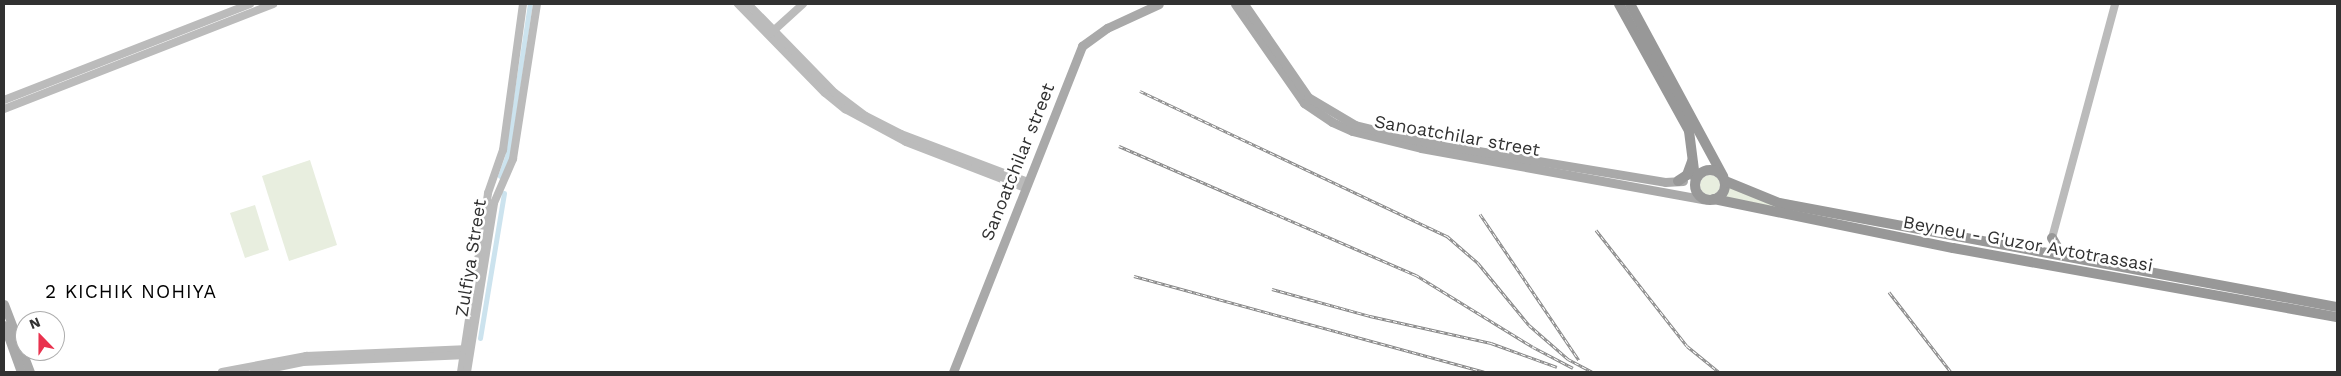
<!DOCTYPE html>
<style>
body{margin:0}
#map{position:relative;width:2341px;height:376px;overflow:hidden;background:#fff;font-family:"Work Sans",sans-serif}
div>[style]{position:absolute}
.green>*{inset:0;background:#e8eedf}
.round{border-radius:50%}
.canal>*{height:5px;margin:-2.5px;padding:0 2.5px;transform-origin:2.5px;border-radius:2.5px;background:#cce3ee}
.secondary>*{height:8px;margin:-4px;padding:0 4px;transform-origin:4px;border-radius:4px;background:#bbb}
.primary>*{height:9px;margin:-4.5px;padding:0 4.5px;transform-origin:4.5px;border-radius:4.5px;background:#a9a9a9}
.highway>*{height:10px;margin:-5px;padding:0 5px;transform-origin:5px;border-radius:5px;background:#989898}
.highway>.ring{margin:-5px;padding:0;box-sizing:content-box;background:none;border:10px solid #989898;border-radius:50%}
.rail>*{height:3px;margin-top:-1.5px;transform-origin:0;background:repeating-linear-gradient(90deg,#fff 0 4px,#868686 0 8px);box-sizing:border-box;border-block:1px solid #868686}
span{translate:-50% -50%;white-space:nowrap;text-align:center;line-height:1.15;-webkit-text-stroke:5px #fff;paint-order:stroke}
.street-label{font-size:18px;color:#313131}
.neighbourhood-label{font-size:19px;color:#000;letter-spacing:1px}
.frame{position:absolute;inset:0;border:5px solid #313131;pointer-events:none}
.north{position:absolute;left:15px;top:311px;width:50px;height:50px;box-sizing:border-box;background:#fff;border:1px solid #adadad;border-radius:50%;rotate:338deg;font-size:14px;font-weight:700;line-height:20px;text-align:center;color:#313131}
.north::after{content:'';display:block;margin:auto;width:18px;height:22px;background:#e9324e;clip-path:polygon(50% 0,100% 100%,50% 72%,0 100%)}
</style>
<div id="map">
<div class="green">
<i style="clip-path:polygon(310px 160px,337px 245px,289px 261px,262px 176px)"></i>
<i class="round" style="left:1700px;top:175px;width:20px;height:20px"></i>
<i style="clip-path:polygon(1729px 187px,2085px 264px,1724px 198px)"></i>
<i style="clip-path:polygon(255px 205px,269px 250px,245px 258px,230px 213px)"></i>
</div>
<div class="canal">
<i style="left:500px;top:176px;width:20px;rotate:-70deg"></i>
<i style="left:507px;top:157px;width:155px;rotate:-81.5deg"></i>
<i style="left:480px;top:338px;width:147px;rotate:-80.6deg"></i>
</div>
<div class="secondary">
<i style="left:738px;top:4px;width:124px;rotate:45.7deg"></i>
<i style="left:825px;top:93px;width:26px;rotate:39deg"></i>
<i style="left:845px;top:109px;width:69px;rotate:28.4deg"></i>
<i style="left:906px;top:142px;width:128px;rotate:21.1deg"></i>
<i style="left:748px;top:4px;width:124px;rotate:45.7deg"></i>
<i style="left:835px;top:93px;width:39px;rotate:37deg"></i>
<i style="left:866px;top:116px;width:39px;rotate:27deg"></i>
<i style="left:901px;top:134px;width:136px;rotate:20.7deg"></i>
<i style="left:771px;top:33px;width:43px;rotate:-42.2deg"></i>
<i style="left:4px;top:100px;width:264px;rotate:-21.3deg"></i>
<i style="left:4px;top:109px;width:289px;rotate:-21.3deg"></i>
<i style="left:2052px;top:238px;width:242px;rotate:-74.9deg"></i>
<i style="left:222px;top:372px;width:86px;rotate:-10.8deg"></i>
<i style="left:306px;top:356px;width:163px;rotate:-2.5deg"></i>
<i style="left:254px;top:372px;width:50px;rotate:-11.5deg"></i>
<i style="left:303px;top:362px;width:165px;rotate:-2.4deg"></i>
<i style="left:461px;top:372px;width:181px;rotate:-81.4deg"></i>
<i style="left:488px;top:193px;width:46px;rotate:-70.8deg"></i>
<i style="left:503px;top:150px;width:147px;rotate:-82.2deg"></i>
<i style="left:467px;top:372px;width:171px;rotate:-80.9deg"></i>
<i style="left:494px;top:203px;width:48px;rotate:-66.6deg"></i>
<i style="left:513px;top:159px;width:157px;rotate:-81.2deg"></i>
</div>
<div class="primary">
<i style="left:1235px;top:4px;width:121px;rotate:55.1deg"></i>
<i style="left:1304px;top:103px;width:34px;rotate:34deg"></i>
<i style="left:1332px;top:122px;width:22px;rotate:24deg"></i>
<i style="left:1352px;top:131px;width:71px;rotate:13.8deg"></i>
<i style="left:1421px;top:148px;width:287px;rotate:10.3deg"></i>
<i style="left:1244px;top:4px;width:113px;rotate:55.5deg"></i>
<i style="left:1308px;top:97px;width:55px;rotate:30.8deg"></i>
<i style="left:1355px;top:125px;width:71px;rotate:13.8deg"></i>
<i style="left:1424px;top:142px;width:244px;rotate:9.4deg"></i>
<i style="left:1665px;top:182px;width:18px;rotate:-3deg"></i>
<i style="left:4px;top:304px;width:73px;rotate:69.1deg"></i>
<i style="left:4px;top:325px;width:50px;rotate:70.1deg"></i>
<i style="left:953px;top:372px;width:351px;rotate:-68.4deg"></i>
<i style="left:1082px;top:46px;width:31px;rotate:-36deg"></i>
<i style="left:1107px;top:28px;width:57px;rotate:-24.8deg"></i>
</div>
<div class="highway">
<i style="left:1619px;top:4px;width:145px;rotate:61.1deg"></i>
<i style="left:1689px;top:131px;width:47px;rotate:82.7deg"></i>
<i style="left:1630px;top:4px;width:196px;rotate:61.6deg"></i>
<i class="ring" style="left:1695px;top:170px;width:20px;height:20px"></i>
<i style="left:1678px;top:181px;width:11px;rotate:-34deg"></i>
<i style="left:1687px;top:175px;width:15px;rotate:-70deg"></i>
<i style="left:1725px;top:181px;width:58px;rotate:22.2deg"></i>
<i style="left:1779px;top:203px;width:568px;rotate:10.56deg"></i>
<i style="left:1714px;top:199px;width:244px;rotate:11.6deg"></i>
<i style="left:1953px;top:248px;width:390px;rotate:10.2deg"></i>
<i style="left:2052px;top:238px;width:16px;rotate:60deg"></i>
<i style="left:2060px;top:252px;width:8px;rotate:30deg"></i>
</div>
<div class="rail">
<i style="left:1140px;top:91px;width:340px;rotate:25.3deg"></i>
<i style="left:1447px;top:236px;width:41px;rotate:41.1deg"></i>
<i style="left:1478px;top:263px;width:80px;rotate:50.6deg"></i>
<i style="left:1529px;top:325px;width:52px;rotate:41.1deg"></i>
<i style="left:1568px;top:359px;width:27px;rotate:28deg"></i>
<i style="left:1119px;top:146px;width:324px;rotate:23.5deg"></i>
<i style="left:1416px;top:275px;width:137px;rotate:31.6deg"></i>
<i style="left:1533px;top:347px;width:45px;rotate:27.7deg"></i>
<i style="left:1480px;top:214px;width:176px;rotate:55.9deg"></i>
<i style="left:1596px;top:230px;width:147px;rotate:51.9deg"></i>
<i style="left:1687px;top:346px;width:41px;rotate:39.1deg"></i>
<i style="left:1134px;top:276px;width:363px;rotate:15.3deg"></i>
<i style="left:1272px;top:289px;width:102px;rotate:15.4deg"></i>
<i style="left:1370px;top:316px;width:124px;rotate:12.6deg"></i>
<i style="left:1491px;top:343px;width:70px;rotate:20deg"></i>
<i style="left:1889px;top:292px;width:101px;rotate:52.2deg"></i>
</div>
<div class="street-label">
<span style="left:1457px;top:136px;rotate:10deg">Sanoatchilar street</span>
<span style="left:1018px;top:162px;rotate:-68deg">Sanoatchilar street</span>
<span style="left:2028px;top:244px;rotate:10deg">Beyneu - G'uzor Avtotrassasi</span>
<span style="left:471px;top:258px;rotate:-81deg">Zulfiya Street</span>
</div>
<div class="neighbourhood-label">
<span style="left:131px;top:292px">2 KICHIK NOHIYA</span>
</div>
<div class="frame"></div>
<div class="north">N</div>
</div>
